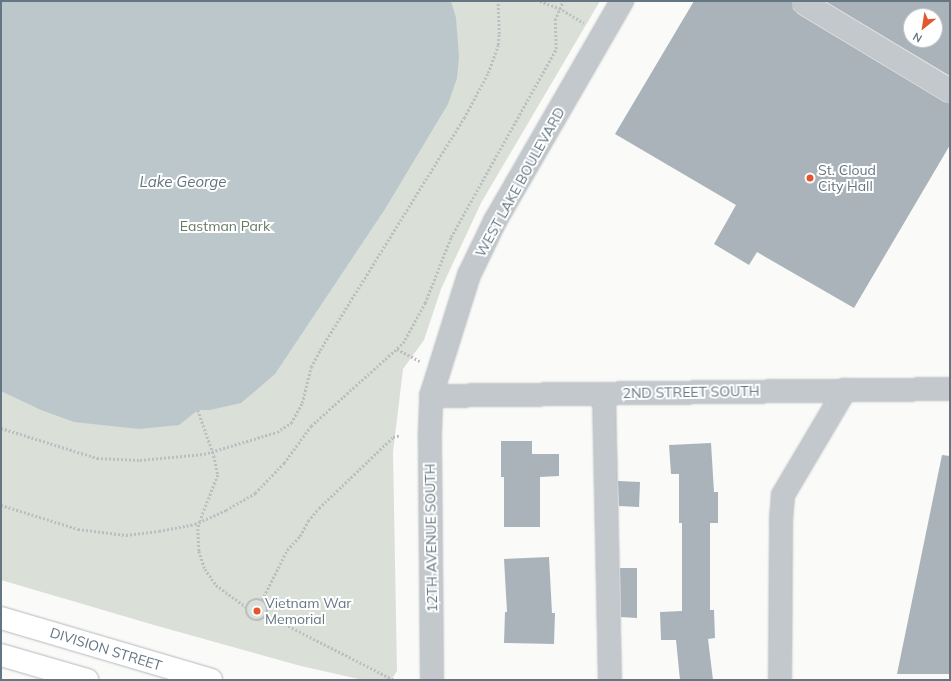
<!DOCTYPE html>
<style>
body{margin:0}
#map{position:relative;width:951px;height:681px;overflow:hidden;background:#fafaf8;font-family:Mulish,sans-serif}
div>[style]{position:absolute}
.green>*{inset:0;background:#dadfd7}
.water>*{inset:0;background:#bbc7cb}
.building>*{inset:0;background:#aab3b9}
.path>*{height:2.5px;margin-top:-1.25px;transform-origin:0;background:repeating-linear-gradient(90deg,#bbbfc2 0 2px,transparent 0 4px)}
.path>.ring{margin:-1.25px;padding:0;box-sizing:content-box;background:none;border:2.5px solid #bbbfc2;border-radius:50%}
.roads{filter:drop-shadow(0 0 1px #b4b9bd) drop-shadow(0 0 1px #b4b9bd)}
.minor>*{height:22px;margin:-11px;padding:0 11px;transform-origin:11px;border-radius:11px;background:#c3c8cc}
.highway>*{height:22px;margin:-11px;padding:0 11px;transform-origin:11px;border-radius:11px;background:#fff}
.dots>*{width:11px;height:11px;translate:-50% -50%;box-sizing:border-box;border:2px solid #fff;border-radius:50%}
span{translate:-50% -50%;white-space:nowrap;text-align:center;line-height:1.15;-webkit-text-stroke:4px #fff;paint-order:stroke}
.poi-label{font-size:14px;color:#657683}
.left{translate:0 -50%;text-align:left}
.street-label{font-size:14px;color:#657683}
.park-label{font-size:14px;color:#687a64}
.water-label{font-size:15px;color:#60757c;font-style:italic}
.frame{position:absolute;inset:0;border:2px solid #657683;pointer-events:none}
.north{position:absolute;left:903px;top:8px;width:40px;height:40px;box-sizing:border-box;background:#fff;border:1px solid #c1c8cd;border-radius:50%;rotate:210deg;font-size:11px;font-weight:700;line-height:16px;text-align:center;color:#657683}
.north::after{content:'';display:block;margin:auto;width:14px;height:18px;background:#e4572e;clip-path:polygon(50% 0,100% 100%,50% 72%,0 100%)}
</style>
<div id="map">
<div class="green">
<i style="clip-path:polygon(1px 1px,600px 1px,481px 203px,441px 289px,424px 340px,403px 369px,393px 452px,397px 671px,391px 680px,363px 680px,301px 666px,154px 625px,1px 580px)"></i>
</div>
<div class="water">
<i style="clip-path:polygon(1px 1px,451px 1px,456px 18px,459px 57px,457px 78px,448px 104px,385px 209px,275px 374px,241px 403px,210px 410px,198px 410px,179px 425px,139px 429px,74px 422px,41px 410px,1px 391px)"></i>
</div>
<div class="building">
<i style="clip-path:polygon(694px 1px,792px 1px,793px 9px,798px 14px,944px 102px,950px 103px,950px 145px,854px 308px,757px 252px,749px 265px,714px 244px,736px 205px,615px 134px)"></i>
<i style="clip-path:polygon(evenodd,825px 1px,950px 1px,950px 76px,825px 1px,911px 16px,935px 16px,935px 40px,911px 40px,911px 16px)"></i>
<i style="clip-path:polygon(501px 441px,532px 441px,532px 454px,559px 454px,559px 476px,540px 477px,540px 527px,504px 527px,504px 477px,501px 477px)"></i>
<i style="clip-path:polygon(711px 443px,714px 492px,718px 492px,718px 523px,710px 523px,710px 610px,714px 610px,715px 638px,708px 639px,713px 680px,680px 680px,676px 640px,661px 640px,660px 612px,682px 611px,682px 523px,679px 523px,679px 474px,671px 474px,669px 445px)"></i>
<i style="clip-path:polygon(942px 455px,950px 456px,950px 674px,897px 674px)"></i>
<i style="clip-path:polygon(618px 481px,640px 482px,639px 507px,619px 506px)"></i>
<i style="clip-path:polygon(549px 557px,552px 613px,555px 613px,554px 644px,504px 643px,505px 612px,507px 612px,504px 559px)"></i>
<i style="clip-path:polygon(620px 568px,637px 568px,637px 618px,621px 617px)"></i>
</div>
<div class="path">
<i style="left:540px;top:1px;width:20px;rotate:20deg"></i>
<i style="left:559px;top:8px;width:29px;rotate:31deg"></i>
<i style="left:397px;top:349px;width:26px;rotate:28deg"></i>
<i style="left:198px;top:410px;width:49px;rotate:70.8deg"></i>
<i style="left:214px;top:456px;width:19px;rotate:78deg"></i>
<i style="left:218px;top:475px;width:49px;rotate:111.4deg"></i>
<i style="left:200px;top:521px;width:8px;rotate:104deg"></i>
<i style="left:198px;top:529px;width:22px;rotate:87deg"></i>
<i style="left:199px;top:551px;width:19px;rotate:72deg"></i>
<i style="left:205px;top:569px;width:19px;rotate:55deg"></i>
<i style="left:216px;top:585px;width:37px;rotate:36deg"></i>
<i style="left:1px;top:428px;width:101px;rotate:17.4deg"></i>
<i style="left:97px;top:458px;width:43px;rotate:2.7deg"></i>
<i style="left:140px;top:460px;width:64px;rotate:-5.4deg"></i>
<i style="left:204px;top:454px;width:76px;rotate:-16.8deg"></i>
<i style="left:277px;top:432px;width:17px;rotate:-33deg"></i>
<i style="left:291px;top:423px;width:23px;rotate:-61deg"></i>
<i style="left:302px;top:403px;width:37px;rotate:-76deg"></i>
<i style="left:311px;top:367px;width:19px;rotate:-62deg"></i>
<i style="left:320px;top:350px;width:273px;rotate:-58.2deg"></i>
<i style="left:464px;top:118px;width:51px;rotate:-61.9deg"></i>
<i style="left:488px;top:73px;width:30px;rotate:-70deg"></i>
<i style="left:498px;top:45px;width:11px;rotate:-85deg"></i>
<i style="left:499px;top:34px;width:33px;rotate:-92deg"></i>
<i style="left:1px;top:505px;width:81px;rotate:17.3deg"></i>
<i style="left:78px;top:529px;width:48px;rotate:7.1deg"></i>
<i style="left:126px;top:535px;width:33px;rotate:-7deg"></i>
<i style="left:159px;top:531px;width:37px;rotate:-11deg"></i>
<i style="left:195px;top:524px;width:34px;rotate:-24deg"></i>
<i style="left:226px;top:510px;width:34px;rotate:-30deg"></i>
<i style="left:255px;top:493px;width:42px;rotate:-46deg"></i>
<i style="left:284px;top:463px;width:46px;rotate:-53.9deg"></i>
<i style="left:311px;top:426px;width:124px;rotate:-42.1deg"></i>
<i style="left:403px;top:343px;width:46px;rotate:-61.2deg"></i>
<i style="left:425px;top:303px;width:71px;rotate:-68.5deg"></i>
<i style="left:451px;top:237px;width:215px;rotate:-60.8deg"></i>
<i style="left:556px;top:49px;width:29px;rotate:-92deg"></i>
<i style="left:555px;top:20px;width:21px;rotate:-67deg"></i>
<i class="ring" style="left:246px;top:599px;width:19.5px;height:19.5px"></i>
<i style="left:262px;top:600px;width:56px;rotate:-63.4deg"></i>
<i style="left:287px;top:550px;width:19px;rotate:-47deg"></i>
<i style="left:300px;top:536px;width:17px;rotate:-62deg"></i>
<i style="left:308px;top:521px;width:17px;rotate:-50deg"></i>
<i style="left:319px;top:508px;width:103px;rotate:-43.8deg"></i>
<i style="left:393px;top:437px;width:8px;rotate:-14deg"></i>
<i style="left:267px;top:615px;width:143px;rotate:27.1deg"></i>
</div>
<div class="roads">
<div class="minor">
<i style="left:804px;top:3px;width:170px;rotate:31.1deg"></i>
<i style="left:604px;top:394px;width:286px;rotate:88.8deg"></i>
<i style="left:431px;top:396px;width:519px;rotate:-0.77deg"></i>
<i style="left:432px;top:680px;width:248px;rotate:-90.5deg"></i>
<i style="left:430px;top:432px;width:36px;rotate:-88deg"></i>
<i style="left:431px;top:396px;width:127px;rotate:-72.6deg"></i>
<i style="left:469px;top:275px;width:60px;rotate:-64.3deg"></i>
<i style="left:495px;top:221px;width:254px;rotate:-60deg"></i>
<i style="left:780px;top:680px;width:161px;rotate:-89.6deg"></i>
<i style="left:781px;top:519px;width:24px;rotate:-85deg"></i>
<i style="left:783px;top:495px;width:122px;rotate:-59.4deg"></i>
</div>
<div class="highway">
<i style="left:1px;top:618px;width:219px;rotate:16.4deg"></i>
<i style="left:1px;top:655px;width:90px;rotate:16.2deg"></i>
</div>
</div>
<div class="dots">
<i style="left:810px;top:178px;background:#e4572e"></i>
<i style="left:257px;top:611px;background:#e4572e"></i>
</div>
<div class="poi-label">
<span class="left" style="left:818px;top:178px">St. Cloud<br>City Hall</span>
<span class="left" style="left:265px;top:611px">Vietnam War<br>Memorial</span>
</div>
<div class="street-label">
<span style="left:520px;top:182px;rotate:-61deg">WEST LAKE BOULEVARD</span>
<span style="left:691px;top:392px;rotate:-1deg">2ND STREET SOUTH</span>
<span style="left:431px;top:538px;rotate:-91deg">12TH AVENUE SOUTH</span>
<span style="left:106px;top:649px;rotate:17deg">DIVISION STREET</span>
</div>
<div class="park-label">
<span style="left:225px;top:226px">Eastman Park</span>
</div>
<div class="water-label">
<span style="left:183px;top:182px">Lake George</span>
</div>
<div class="frame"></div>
<div class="north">N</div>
</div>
